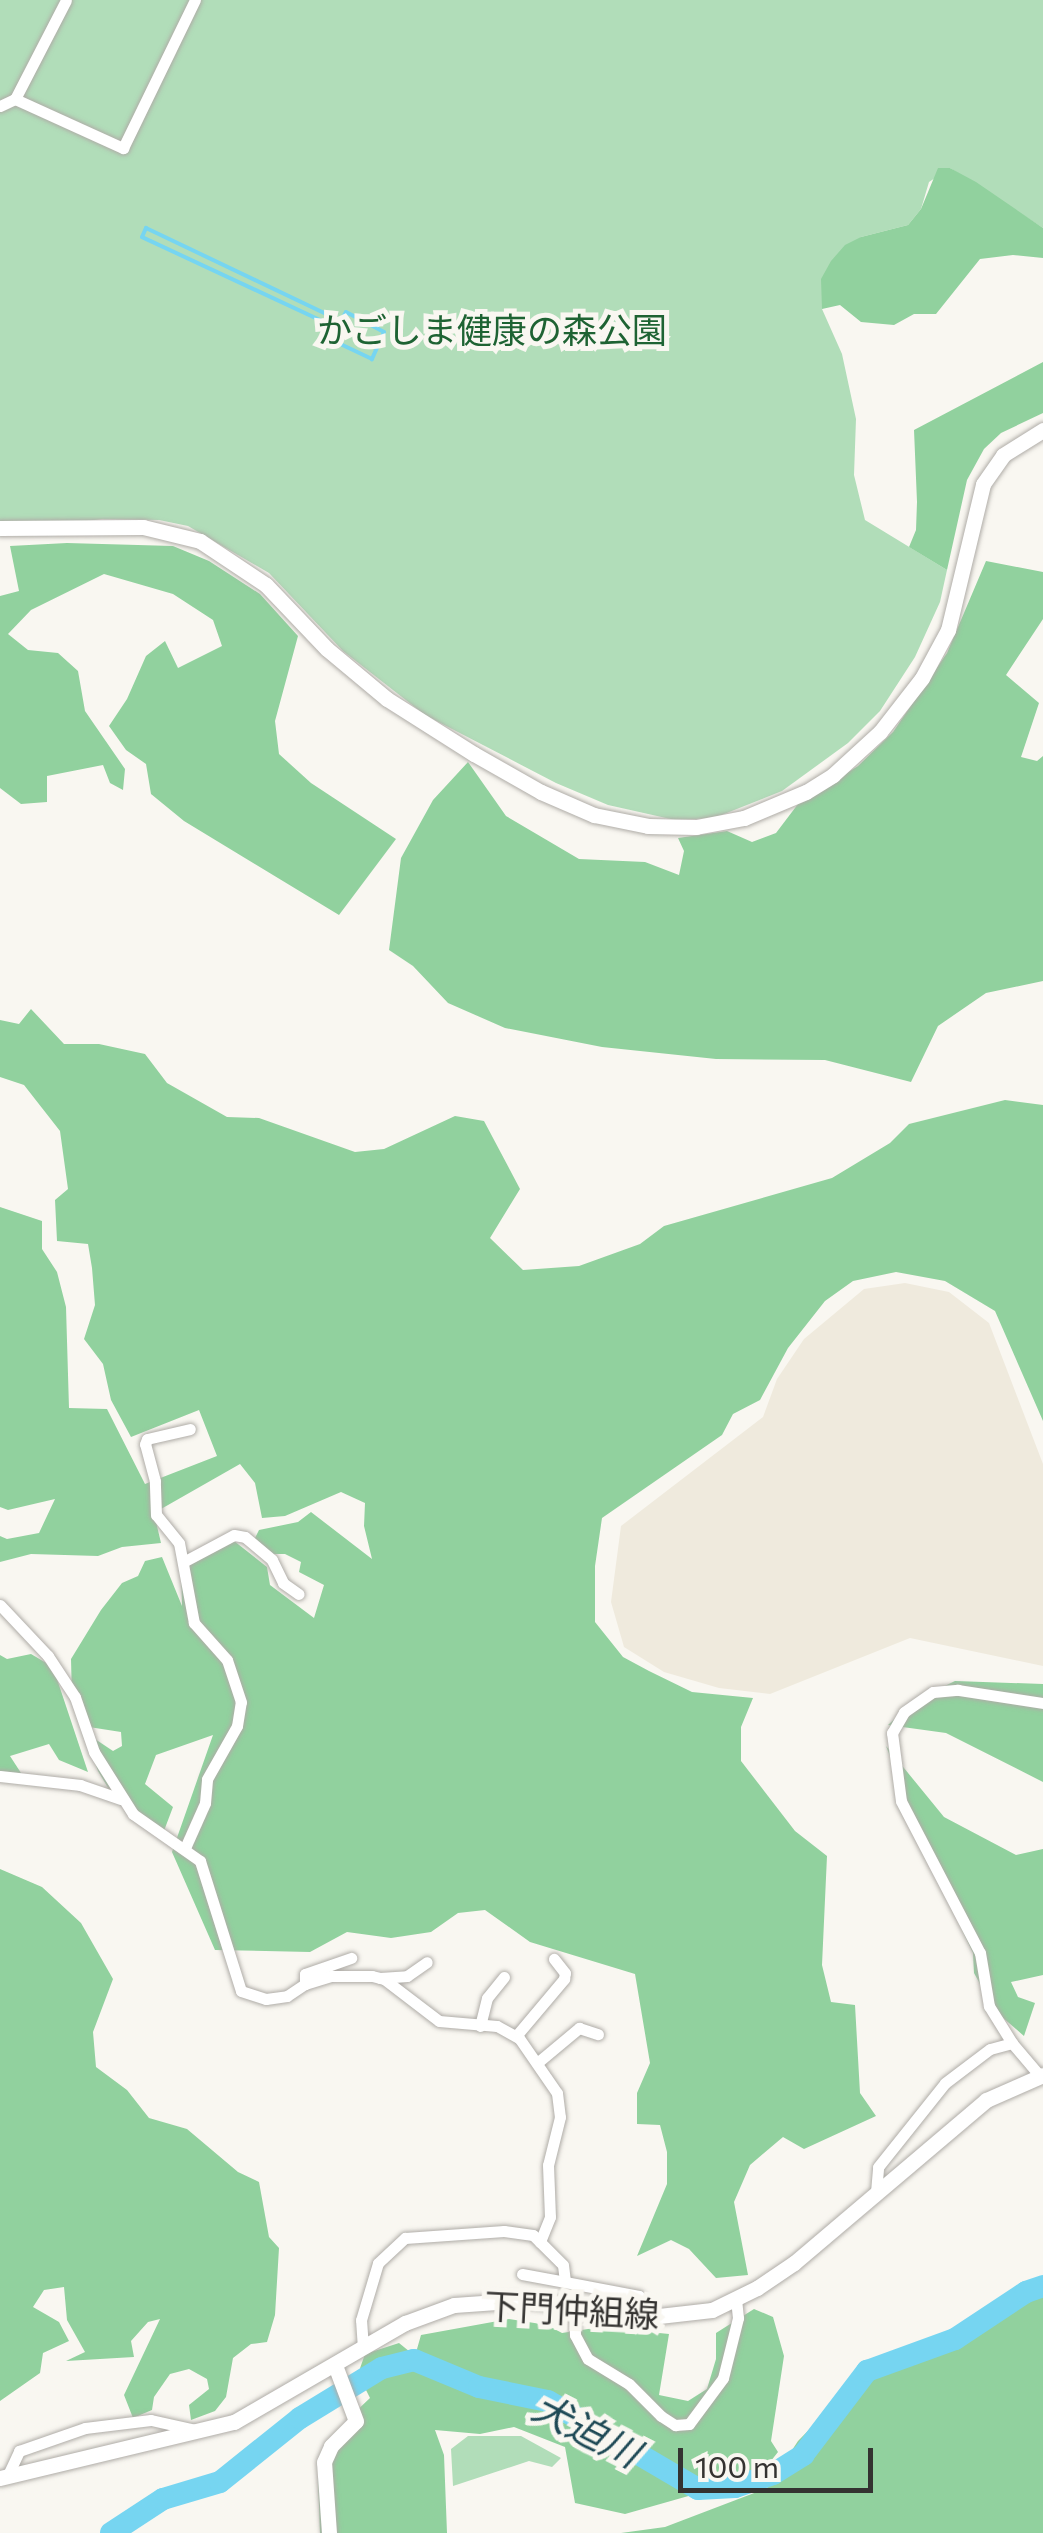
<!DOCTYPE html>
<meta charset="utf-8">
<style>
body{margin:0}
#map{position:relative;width:1043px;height:2533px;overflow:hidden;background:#f9f7f1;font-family:Commissioner,"Noto Sans JP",sans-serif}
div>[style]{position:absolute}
.built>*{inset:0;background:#efeadd}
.green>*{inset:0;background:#b1ddb9}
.forest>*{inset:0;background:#91d19e}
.stream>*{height:4px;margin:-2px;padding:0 2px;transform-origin:2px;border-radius:2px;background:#76d5f1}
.river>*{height:22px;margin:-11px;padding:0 11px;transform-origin:11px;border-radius:11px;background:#76d5f1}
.roads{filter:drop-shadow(0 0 2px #afaca7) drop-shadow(0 0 2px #afaca7)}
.street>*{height:11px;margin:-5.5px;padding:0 5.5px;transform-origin:5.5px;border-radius:5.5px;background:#fff}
.secondary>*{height:15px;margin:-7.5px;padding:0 7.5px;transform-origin:7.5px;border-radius:7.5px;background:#fff}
span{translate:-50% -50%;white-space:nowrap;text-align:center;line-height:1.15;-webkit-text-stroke:10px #f9f7f1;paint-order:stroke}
.park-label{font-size:35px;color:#1e6333}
.street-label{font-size:35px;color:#343331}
.water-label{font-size:38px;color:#1e4955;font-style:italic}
.scale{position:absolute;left:678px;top:2448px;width:195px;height:45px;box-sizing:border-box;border:5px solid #343331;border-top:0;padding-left:12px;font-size:30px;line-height:35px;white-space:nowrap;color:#343331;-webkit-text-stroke:8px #f9f7f1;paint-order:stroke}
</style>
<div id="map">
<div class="built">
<i style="clip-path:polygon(905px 1283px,949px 1292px,989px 1323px,1043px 1464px,1043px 1666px,910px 1638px,770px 1694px,719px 1688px,664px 1672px,624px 1647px,611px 1602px,621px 1526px,763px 1417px,777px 1379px,804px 1339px,864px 1289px)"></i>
</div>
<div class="green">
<i style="clip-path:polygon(0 0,1043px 0,1043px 228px,950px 168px,929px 182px,921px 209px,908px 225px,861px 237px,822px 309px,842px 354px,856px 419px,854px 475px,865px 520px,947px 570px,940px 602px,915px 657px,880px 711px,848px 743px,782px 791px,714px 818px,675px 820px,608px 805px,556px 783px,425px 715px,343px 651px,269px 573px,188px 526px,159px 520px,102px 519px,0 532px)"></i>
<i style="clip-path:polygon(468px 2436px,521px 2436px,561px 2458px,552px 2467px,529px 2461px,453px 2486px,451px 2449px)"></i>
</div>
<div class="forest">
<i style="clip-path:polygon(938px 168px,950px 168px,976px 182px,1043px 228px,1043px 258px,1013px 255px,980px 259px,936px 314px,914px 314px,894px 325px,861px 322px,840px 305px,822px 309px,821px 279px,831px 261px,845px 245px,861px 237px,908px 225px,921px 209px)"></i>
<i style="clip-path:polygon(1043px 362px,1043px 413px,1001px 433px,984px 449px,967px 480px,947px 570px,909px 547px,916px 530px,917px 502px,914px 430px)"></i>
<i style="clip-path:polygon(67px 543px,173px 546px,209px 561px,260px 594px,298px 636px,275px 721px,279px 754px,311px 783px,396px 839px,339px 915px,184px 821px,151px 794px,146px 764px,126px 750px,109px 726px,127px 699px,146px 656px,165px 641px,178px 668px,222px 646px,213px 620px,173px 594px,104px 574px,31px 610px,8px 634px,28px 650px,58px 653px,78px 671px,85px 711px,125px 769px,123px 790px,110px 783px,103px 765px,47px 776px,47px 802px,21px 804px,0 788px,0 596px,19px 591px,10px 546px)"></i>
<i style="clip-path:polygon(986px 561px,1043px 572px,1043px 619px,1006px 675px,1039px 703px,1021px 757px,1037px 761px,1043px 756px,1043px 981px,986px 993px,938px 1026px,911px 1082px,825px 1060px,716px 1059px,602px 1047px,505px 1028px,448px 1003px,413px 966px,389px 950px,401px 858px,433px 800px,468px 762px,506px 816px,579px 859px,645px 862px,679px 875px,684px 851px,678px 838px,727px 831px,752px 842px,776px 833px,798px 804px,858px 766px,893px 732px,947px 653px)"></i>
<i style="clip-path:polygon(31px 1009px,64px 1044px,99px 1044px,145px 1054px,167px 1083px,227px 1117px,259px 1118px,355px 1152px,384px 1149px,455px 1116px,484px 1121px,520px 1189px,490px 1238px,523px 1270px,579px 1266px,640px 1244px,664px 1226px,832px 1178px,890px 1143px,909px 1124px,1005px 1100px,1043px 1105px,1043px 1421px,995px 1311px,945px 1281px,896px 1272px,853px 1281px,825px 1301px,788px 1348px,760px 1400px,733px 1414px,722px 1435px,602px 1518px,595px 1566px,595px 1622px,623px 1657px,649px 1671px,692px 1692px,753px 1698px,741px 1727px,741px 1761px,795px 1831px,827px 1856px,822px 1965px,831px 2002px,855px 2005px,860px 2093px,876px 2116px,804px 2149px,783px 2137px,750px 2165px,734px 2202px,748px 2275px,716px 2278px,689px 2249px,671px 2240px,637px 2256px,667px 2184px,667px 2152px,660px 2125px,637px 2124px,637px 2093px,650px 2063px,635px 1974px,530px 1942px,485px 1910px,458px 1913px,431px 1932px,391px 1938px,347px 1932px,310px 1952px,215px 1950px,172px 1852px,213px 1735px,156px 1755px,145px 1784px,173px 1807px,162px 1836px,113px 1796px,98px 1771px,83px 1731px,113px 1751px,122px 1746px,121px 1732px,89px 1727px,72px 1698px,71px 1659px,101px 1610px,122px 1583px,138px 1576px,145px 1561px,162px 1557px,182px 1606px,181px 1560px,229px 1537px,267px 1567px,270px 1585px,314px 1618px,324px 1585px,299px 1572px,301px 1562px,285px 1554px,264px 1554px,253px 1542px,259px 1530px,298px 1522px,311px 1512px,372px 1559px,364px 1526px,365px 1503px,341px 1492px,285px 1516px,262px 1518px,255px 1483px,240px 1464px,154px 1513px,161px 1543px,122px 1547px,98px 1556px,31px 1554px,0 1562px,0 1536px,7px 1539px,39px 1533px,55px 1499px,8px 1510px,0 1507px,0 1207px,42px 1221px,42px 1249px,57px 1272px,66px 1307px,69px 1408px,107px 1409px,145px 1484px,217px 1456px,199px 1410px,131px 1437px,111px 1400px,103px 1364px,84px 1339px,95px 1305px,92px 1268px,88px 1244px,57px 1241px,55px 1200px,68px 1189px,60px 1131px,24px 1085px,0 1077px,0 1020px,19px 1024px)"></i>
<i style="clip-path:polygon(31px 1654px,53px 1667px,88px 1772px,59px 1760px,49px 1744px,10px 1756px,21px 1773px,0 1772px,0 1655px,7px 1659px)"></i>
<i style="clip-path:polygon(955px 1681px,1043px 1684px,1043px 1782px,946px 1733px,888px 1725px,914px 1701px)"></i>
<i style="clip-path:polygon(886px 1746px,944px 1817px,1016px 1855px,1043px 1849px,1043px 1975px,1011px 1982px,1018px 1997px,1035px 2003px,1024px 2036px,995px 2011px,974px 1973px,973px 1953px,939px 1881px)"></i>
<i style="clip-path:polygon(0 1869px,42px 1887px,81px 1923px,113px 1979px,93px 2032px,96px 2067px,127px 2090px,149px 2118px,187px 2129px,238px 2172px,259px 2182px,269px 2237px,279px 2248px,275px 2315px,267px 2342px,251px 2344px,233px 2358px,226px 2397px,215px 2411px,191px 2420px,189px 2405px,209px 2389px,207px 2379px,189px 2369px,170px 2374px,154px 2397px,152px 2410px,133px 2418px,124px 2395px,160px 2319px,148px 2322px,131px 2341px,134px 2357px,66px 2361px,85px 2352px,67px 2320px,64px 2287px,44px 2290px,33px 2307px,59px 2322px,69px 2341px,43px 2353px,40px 2373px,0 2401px)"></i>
<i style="clip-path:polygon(1043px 2285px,1043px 2533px,621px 2533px,665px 2527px,767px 2488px,798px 2441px,849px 2389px,995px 2308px,1016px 2290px)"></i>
<i style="clip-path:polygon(754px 2309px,773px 2317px,784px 2356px,771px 2441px,778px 2452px,759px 2476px,625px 2514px,575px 2503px,565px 2447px,514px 2427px,480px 2434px,435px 2430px,444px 2455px,447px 2533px,320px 2533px,318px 2479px,351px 2416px,370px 2398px,358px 2374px,365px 2354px,399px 2343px,415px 2356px,421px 2335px,509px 2319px,547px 2325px,562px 2333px,601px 2327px,669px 2334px,659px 2395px,688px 2401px,707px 2389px,716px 2359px,716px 2333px)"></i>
</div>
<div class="stream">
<i style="left:146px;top:228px;width:216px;rotate:25.5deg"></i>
<i style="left:341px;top:321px;width:10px;rotate:-61deg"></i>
<i style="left:346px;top:312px;width:43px;rotate:27.8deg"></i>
<i style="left:384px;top:332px;width:30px;rotate:114deg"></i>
<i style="left:372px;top:359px;width:42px;rotate:-154.7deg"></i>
<i style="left:334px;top:341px;width:13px;rotate:-77deg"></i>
<i style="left:337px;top:328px;width:215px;rotate:-155deg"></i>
<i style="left:142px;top:237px;width:10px;rotate:-66deg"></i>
</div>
<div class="river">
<i style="left:111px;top:2533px;width:62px;rotate:-33.2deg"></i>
<i style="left:163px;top:2499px;width:59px;rotate:-16.6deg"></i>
<i style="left:220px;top:2482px;width:102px;rotate:-38.7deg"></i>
<i style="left:300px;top:2418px;width:96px;rotate:-31.4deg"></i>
<i style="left:382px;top:2368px;width:33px;rotate:-14deg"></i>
<i style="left:414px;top:2360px;width:70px;rotate:22.6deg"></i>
<i style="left:479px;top:2387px;width:70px;rotate:11.5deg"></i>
<i style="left:548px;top:2401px;width:174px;rotate:30.4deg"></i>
<i style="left:698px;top:2489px;width:37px;rotate:-3deg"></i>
<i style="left:735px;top:2487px;width:40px;rotate:-18.9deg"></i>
<i style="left:773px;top:2474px;width:36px;rotate:-32deg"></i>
<i style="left:803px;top:2455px;width:106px;rotate:-52.7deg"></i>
<i style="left:867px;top:2371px;width:94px;rotate:-20deg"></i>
<i style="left:955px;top:2339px;width:85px;rotate:-33.5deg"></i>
<i style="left:1026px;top:2292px;width:18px;rotate:-19deg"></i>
</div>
<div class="roads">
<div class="street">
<i style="left:15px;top:99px;width:119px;rotate:24.4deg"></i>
<i style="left:123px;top:148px;width:165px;rotate:-64.1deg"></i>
<i style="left:0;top:106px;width:17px;rotate:-25deg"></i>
<i style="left:15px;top:99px;width:111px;rotate:-62.7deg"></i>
<i style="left:185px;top:1561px;width:55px;rotate:-28deg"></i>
<i style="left:234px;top:1535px;width:11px;rotate:10deg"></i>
<i style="left:245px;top:1537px;width:35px;rotate:40deg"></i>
<i style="left:272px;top:1560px;width:25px;rotate:64deg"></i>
<i style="left:283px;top:1583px;width:19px;rotate:35deg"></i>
<i style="left:0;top:1605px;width:70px;rotate:46.7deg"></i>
<i style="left:48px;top:1656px;width:49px;rotate:56.6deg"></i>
<i style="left:75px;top:1697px;width:58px;rotate:70.9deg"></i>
<i style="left:94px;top:1752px;width:73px;rotate:57.8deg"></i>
<i style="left:133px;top:1814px;width:82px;rotate:35deg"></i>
<i style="left:200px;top:1861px;width:136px;rotate:72.5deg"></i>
<i style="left:241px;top:1991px;width:26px;rotate:18deg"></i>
<i style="left:266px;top:1999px;width:21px;rotate:-8deg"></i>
<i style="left:287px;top:1996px;width:22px;rotate:-34deg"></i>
<i style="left:305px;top:1984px;width:28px;rotate:-17deg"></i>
<i style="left:332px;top:1976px;width:40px"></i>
<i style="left:372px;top:1976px;width:12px;rotate:14deg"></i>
<i style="left:384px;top:1979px;width:69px;rotate:37.4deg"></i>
<i style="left:439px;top:2021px;width:58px;rotate:4.9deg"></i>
<i style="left:497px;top:2026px;width:25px;rotate:29deg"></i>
<i style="left:519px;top:2038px;width:67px;rotate:55.4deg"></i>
<i style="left:557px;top:2093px;width:24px;rotate:83deg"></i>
<i style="left:560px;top:2117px;width:49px;rotate:104deg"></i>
<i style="left:548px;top:2165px;width:52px;rotate:87.8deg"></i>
<i style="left:550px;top:2217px;width:27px;rotate:112deg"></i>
<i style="left:0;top:1776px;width:81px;rotate:6.4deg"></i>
<i style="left:80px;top:1785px;width:43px;rotate:18.9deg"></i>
<i style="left:185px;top:1848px;width:49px;rotate:-66deg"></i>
<i style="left:205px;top:1803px;width:24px;rotate:-85deg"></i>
<i style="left:207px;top:1779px;width:61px;rotate:-60.5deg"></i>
<i style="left:237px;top:1726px;width:24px;rotate:-81deg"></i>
<i style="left:241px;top:1702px;width:44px;rotate:-108.4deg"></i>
<i style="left:227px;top:1660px;width:50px;rotate:-131.7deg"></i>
<i style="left:194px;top:1623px;width:81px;rotate:-100.6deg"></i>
<i style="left:179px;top:1543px;width:36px;rotate:-129deg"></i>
<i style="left:156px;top:1515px;width:34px;rotate:-92deg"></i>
<i style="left:155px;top:1481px;width:38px;rotate:-105deg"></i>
<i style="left:145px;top:1444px;width:5px;rotate:-68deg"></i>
<i style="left:147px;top:1439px;width:44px;rotate:-13.1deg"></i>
<i style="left:380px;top:1978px;width:27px;rotate:-4deg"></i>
<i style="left:407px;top:1976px;width:24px;rotate:-35deg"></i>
<i style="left:305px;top:1984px;width:10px;rotate:-90deg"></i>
<i style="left:305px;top:1974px;width:49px;rotate:-19.2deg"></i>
<i style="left:480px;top:2026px;width:29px;rotate:-76deg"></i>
<i style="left:487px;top:1998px;width:27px;rotate:-51deg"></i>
<i style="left:516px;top:2036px;width:75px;rotate:-49.9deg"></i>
<i style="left:564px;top:1979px;width:6px;rotate:-81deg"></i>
<i style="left:565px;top:1973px;width:18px;rotate:-128deg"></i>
<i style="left:537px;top:2063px;width:55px;rotate:-39.8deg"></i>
<i style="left:579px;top:2028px;width:20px;rotate:18deg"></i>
<i style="left:1040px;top:2076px;width:43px;rotate:-130.3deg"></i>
<i style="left:1012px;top:2043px;width:44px;rotate:-121.9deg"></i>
<i style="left:989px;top:2006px;width:54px;rotate:-99.6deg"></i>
<i style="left:980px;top:1953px;width:171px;rotate:-117.5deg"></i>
<i style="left:901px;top:1801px;width:69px;rotate:-97.5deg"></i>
<i style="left:892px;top:1733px;width:24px;rotate:-60deg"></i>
<i style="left:904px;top:1712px;width:35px;rotate:-35deg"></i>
<i style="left:933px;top:1692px;width:25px;rotate:-5deg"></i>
<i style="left:958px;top:1690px;width:86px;rotate:8.7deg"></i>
<i style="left:876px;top:2192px;width:25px;rotate:-85deg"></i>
<i style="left:878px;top:2167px;width:107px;rotate:-51.4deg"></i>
<i style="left:945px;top:2083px;width:56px;rotate:-37.1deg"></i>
<i style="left:990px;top:2049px;width:23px;rotate:-15deg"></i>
<i style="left:522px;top:2274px;width:44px;rotate:10.5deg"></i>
<i style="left:574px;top:2306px;width:29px;rotate:88deg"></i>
<i style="left:575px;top:2335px;width:27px;rotate:62deg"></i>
<i style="left:588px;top:2359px;width:48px;rotate:31.4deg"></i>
<i style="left:629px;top:2384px;width:45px;rotate:45deg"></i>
<i style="left:661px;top:2416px;width:17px;rotate:33deg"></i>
<i style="left:675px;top:2425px;width:14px;rotate:-4deg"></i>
<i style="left:689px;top:2424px;width:57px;rotate:-53.5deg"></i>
<i style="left:723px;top:2378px;width:62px;rotate:-76deg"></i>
<i style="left:738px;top:2318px;width:18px;rotate:-96deg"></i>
<i style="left:363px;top:2348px;width:28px;rotate:-94deg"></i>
<i style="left:361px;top:2320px;width:59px;rotate:-73.4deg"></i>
<i style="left:378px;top:2263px;width:37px;rotate:-43deg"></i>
<i style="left:405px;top:2238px;width:99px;rotate:-4deg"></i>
<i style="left:504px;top:2231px;width:29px;rotate:8deg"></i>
<i style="left:533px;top:2235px;width:42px;rotate:45deg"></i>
<i style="left:563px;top:2265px;width:17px;rotate:83deg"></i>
<i style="left:565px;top:2282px;width:75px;rotate:10.7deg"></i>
<i style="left:639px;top:2296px;width:19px;rotate:78deg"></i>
<i style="left:7px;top:2477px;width:29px;rotate:-65deg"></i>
<i style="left:19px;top:2451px;width:70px;rotate:-19.2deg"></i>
<i style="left:85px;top:2428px;width:66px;rotate:-6.9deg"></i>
<i style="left:151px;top:2420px;width:45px;rotate:12.8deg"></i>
</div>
<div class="secondary">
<i style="left:0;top:528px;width:143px;rotate:-0.4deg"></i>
<i style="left:143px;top:527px;width:59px;rotate:13.8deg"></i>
<i style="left:200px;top:541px;width:79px;rotate:33.7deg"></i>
<i style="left:266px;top:585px;width:88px;rotate:46.4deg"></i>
<i style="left:327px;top:649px;width:78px;rotate:39.8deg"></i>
<i style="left:387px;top:699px;width:103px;rotate:32.3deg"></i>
<i style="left:474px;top:754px;width:77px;rotate:29.6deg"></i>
<i style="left:541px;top:792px;width:58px;rotate:23.5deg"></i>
<i style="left:594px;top:815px;width:55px;rotate:11.5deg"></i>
<i style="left:648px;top:826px;width:48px;rotate:1.2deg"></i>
<i style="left:696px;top:827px;width:49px;rotate:-10.6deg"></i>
<i style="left:744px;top:818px;width:67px;rotate:-22.8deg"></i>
<i style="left:806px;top:792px;width:32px;rotate:-32deg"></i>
<i style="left:833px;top:775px;width:64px;rotate:-42.5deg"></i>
<i style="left:880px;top:732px;width:68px;rotate:-52.1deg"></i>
<i style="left:922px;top:678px;width:55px;rotate:-61.6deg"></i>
<i style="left:948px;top:630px;width:150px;rotate:-76.5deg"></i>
<i style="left:983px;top:484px;width:35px;rotate:-55deg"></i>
<i style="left:1003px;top:455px;width:47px;rotate:-32deg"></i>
<i style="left:0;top:2478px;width:241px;rotate:-13.5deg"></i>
<i style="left:234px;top:2422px;width:198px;rotate:-30.1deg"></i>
<i style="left:405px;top:2323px;width:52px;rotate:-20.2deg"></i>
<i style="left:454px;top:2305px;width:71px;rotate:-4deg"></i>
<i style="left:525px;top:2300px;width:135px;rotate:6.8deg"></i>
<i style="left:659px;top:2316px;width:53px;rotate:-6.5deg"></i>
<i style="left:712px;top:2310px;width:50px;rotate:-26.1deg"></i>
<i style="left:757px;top:2288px;width:45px;rotate:-34deg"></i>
<i style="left:794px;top:2263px;width:252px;rotate:-40.3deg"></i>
<i style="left:986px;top:2100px;width:62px;rotate:-23.7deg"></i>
<i style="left:329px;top:2533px;width:71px;rotate:-94deg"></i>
<i style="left:324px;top:2462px;width:17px;rotate:-66deg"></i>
<i style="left:331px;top:2446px;width:35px;rotate:-45deg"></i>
<i style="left:356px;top:2421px;width:60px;rotate:-110.6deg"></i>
</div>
</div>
<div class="park-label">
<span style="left:492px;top:329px">かごしま健康の森公園</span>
</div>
<div class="street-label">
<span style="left:572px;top:2309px;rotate:3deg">下門仲組線</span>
</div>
<div class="water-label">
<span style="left:587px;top:2429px;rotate:27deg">犬迫川</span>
</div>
<div class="scale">100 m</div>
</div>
